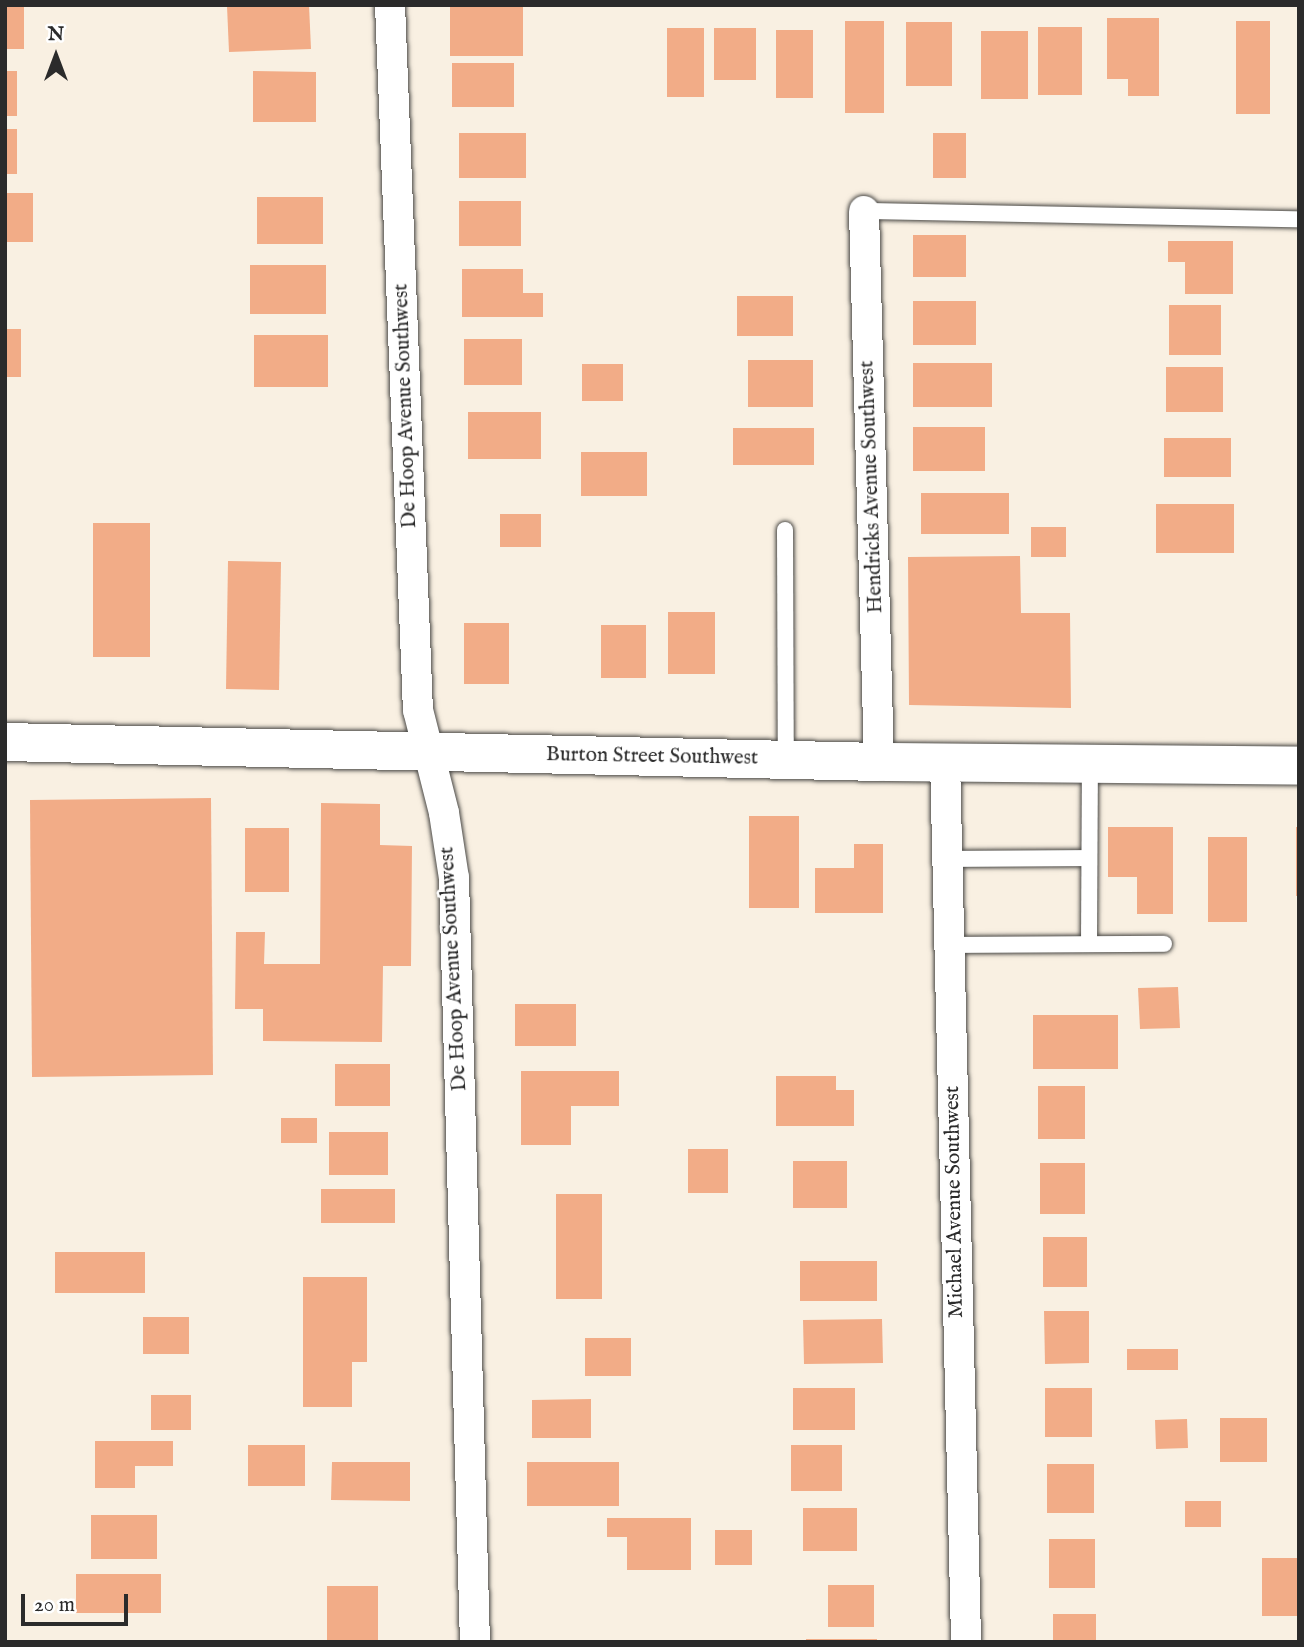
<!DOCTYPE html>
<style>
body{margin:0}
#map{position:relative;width:1304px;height:1647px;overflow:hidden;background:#f9f0e2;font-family:"IM FELL English",serif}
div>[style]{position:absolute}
.building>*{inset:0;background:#f2ac87}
.roads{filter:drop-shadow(0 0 2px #4a4946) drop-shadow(0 0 2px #4a4946)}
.service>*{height:16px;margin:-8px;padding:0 8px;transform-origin:8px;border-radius:8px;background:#fff}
.minor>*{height:30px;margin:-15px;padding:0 15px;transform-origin:15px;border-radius:15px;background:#fff}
.secondary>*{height:38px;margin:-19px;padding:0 19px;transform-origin:19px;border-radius:19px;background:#fff}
span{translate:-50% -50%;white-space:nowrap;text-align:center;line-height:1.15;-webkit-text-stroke:5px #fff;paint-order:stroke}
.street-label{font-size:21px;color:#2b2b2b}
.frame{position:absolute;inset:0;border:7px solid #2b2b2b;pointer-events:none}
.north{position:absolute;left:21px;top:21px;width:70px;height:70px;-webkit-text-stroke:5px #fff;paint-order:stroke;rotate:0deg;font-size:19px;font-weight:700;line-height:28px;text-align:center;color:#2b2b2b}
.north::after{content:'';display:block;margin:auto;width:24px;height:32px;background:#2b2b2b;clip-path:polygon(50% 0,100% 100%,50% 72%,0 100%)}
.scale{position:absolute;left:21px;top:1594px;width:107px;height:32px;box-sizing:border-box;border:4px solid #2b2b2b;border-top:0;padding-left:9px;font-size:21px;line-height:24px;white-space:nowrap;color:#2b2b2b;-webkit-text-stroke:5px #fff;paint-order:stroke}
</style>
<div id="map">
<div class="building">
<i style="clip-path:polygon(5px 5px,24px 5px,24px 49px,5px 49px)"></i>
<i style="clip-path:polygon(309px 5px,311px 49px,229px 52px,227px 6px)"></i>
<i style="clip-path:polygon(450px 7px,523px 7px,523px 56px,450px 56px)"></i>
<i style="clip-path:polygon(1107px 18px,1159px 18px,1159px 96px,1128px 96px,1128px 79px,1107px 79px)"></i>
<i style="clip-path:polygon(845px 21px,884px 21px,884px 113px,845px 113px)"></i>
<i style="clip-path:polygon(1236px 21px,1270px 21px,1270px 114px,1236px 114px)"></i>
<i style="clip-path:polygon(906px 22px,952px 22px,952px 86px,906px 86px)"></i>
<i style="clip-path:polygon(1038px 27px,1082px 27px,1082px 95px,1038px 95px)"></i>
<i style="clip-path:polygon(667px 28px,704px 28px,704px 97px,667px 97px)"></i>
<i style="clip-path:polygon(714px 28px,756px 28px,756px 80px,714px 80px)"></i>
<i style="clip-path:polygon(776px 30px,813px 30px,813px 98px,776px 98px)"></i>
<i style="clip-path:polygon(981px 31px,1028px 31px,1028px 99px,981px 99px)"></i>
<i style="clip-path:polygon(452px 63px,514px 63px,514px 107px,452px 107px)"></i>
<i style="clip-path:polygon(5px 71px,17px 71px,17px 116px,5px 116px)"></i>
<i style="clip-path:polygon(253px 71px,316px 72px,316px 122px,253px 122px)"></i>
<i style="clip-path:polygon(5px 129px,17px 129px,17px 174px,5px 174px)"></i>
<i style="clip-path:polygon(459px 133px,526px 133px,526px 178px,459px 178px)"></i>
<i style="clip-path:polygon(933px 133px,966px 133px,966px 178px,933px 178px)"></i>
<i style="clip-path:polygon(5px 193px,33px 193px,33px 242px,5px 242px)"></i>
<i style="clip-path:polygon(257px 197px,323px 197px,323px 244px,257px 244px)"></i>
<i style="clip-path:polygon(459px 201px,521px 201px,521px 246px,459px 246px)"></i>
<i style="clip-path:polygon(913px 235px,966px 235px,966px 277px,913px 277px)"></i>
<i style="clip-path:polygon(1168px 241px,1233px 241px,1233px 294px,1185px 294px,1185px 262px,1168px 262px)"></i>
<i style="clip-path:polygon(250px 265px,326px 265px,326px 314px,250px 314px)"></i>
<i style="clip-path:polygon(462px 269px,523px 269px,523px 293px,543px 293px,543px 317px,462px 317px)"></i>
<i style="clip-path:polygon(737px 296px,793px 296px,793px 336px,737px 336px)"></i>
<i style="clip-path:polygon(913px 301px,976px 301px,976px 345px,913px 345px)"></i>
<i style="clip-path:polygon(1169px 305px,1221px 305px,1221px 355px,1169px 355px)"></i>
<i style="clip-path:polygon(5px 329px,21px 329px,21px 377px,5px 377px)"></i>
<i style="clip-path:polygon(254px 335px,328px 335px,328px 387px,254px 387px)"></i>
<i style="clip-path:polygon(464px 339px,522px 339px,522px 385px,464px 385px)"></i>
<i style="clip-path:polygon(748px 360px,813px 360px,813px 407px,748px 407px)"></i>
<i style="clip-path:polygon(913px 363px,992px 363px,992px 407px,913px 407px)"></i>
<i style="clip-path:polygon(582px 364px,623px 364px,623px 401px,582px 401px)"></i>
<i style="clip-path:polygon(1166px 367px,1223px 367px,1223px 412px,1166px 412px)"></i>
<i style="clip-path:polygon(468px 412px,541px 412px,541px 459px,468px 459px)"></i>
<i style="clip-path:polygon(913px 427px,985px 427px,985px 471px,913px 471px)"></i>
<i style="clip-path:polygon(733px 428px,814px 428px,814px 465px,733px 465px)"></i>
<i style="clip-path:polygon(1164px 438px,1231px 438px,1231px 477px,1164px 477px)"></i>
<i style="clip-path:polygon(581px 452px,647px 452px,647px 496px,581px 496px)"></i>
<i style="clip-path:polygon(921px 493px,1009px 493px,1009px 534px,921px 534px)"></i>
<i style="clip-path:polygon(1156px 504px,1234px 504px,1234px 553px,1156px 553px)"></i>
<i style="clip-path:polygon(500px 514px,541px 514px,541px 547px,500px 547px)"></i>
<i style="clip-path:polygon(93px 523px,150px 523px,150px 657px,93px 657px)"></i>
<i style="clip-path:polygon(1031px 527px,1066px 527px,1066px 557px,1031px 557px)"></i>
<i style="clip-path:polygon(1020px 556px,1021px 613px,1070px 613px,1071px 708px,909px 705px,908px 557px)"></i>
<i style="clip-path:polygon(228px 561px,281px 562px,279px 690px,226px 689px)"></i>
<i style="clip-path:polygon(668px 612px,715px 612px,715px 674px,668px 674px)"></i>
<i style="clip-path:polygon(464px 623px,509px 623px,509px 684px,464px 684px)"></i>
<i style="clip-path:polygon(601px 625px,646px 625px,646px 678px,601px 678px)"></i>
<i style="clip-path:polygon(211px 798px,213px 1075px,32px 1077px,30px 800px)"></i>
<i style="clip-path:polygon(321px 803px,380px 804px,380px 845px,412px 846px,411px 966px,383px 966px,382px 1042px,263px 1041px,263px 1009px,235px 1009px,236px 932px,265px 932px,264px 964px,320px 964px)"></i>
<i style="clip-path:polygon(749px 816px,799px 816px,799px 908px,749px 908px)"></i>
<i style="clip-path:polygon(1108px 827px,1173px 827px,1173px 914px,1137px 914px,1137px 877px,1108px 877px)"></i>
<i style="clip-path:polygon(1296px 827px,1299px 827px,1299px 896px,1296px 896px)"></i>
<i style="clip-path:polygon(245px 828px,289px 828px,289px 892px,245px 892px)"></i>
<i style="clip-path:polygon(1208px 837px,1247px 837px,1247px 922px,1208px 922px)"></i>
<i style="clip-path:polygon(854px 844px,883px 844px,883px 913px,815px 913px,815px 868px,854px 868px)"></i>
<i style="clip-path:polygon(1178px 987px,1180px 1028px,1140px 1029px,1138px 988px)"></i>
<i style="clip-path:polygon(515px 1004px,576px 1004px,576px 1046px,515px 1046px)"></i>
<i style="clip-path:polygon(1033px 1015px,1118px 1015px,1118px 1069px,1033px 1069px)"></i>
<i style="clip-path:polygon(335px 1064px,390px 1064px,390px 1106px,335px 1106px)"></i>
<i style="clip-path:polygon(521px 1071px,619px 1071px,619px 1106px,571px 1106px,571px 1145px,521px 1145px)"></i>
<i style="clip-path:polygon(776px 1076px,836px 1076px,836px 1090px,854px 1090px,854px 1126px,776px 1126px)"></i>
<i style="clip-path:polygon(1038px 1086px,1085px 1086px,1085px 1139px,1038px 1139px)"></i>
<i style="clip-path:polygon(281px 1118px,317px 1118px,317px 1143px,281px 1143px)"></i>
<i style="clip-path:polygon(329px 1132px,388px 1132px,388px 1175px,329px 1175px)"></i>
<i style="clip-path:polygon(688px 1149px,728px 1149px,728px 1193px,688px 1193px)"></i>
<i style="clip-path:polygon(793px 1161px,847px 1161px,847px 1208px,793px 1208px)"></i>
<i style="clip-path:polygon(1040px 1163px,1085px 1163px,1085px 1214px,1040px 1214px)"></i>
<i style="clip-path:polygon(321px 1189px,395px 1189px,395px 1223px,321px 1223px)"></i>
<i style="clip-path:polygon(556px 1194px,602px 1194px,602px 1299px,556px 1299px)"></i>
<i style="clip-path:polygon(1043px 1237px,1087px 1237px,1087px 1287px,1043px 1287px)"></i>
<i style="clip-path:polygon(55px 1252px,145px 1252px,145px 1293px,55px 1293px)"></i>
<i style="clip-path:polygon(800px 1261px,877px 1261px,877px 1301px,800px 1301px)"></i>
<i style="clip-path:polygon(303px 1277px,367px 1277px,367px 1362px,352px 1362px,352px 1407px,303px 1407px)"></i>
<i style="clip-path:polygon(1044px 1311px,1089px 1311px,1089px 1363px,1045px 1364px)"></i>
<i style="clip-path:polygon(143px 1317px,189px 1317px,189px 1354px,143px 1354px)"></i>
<i style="clip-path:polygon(882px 1319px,883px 1363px,804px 1364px,803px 1320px)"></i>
<i style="clip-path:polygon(585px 1338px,631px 1338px,631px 1376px,585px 1376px)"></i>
<i style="clip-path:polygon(1127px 1349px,1178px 1349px,1178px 1370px,1127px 1370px)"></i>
<i style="clip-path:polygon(793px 1388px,855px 1388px,855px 1430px,793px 1430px)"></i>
<i style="clip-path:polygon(1045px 1388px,1092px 1388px,1092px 1437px,1045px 1437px)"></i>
<i style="clip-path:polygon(151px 1395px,191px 1395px,191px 1430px,151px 1430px)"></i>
<i style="clip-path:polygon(591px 1399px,591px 1438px,532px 1438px,532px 1400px)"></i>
<i style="clip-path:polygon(1220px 1418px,1267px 1418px,1267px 1462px,1220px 1462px)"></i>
<i style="clip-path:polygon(1187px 1419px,1188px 1448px,1156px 1449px,1155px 1420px)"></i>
<i style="clip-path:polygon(95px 1441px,173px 1441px,173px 1466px,135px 1466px,135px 1488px,95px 1488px)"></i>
<i style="clip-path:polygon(248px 1445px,305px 1445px,305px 1486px,248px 1486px)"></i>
<i style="clip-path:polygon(791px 1445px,842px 1445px,842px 1491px,791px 1491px)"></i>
<i style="clip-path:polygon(332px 1462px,410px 1462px,410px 1501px,331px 1500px)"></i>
<i style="clip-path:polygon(527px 1462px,619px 1462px,619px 1506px,527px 1506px)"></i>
<i style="clip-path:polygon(1047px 1464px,1094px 1464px,1094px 1513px,1047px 1513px)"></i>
<i style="clip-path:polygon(1185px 1501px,1221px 1501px,1221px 1527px,1185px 1527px)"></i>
<i style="clip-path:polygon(803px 1508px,857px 1508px,857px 1551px,803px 1551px)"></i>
<i style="clip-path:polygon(91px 1515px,157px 1515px,157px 1559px,91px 1559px)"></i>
<i style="clip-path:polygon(607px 1518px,691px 1518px,691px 1570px,627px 1570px,627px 1537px,607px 1537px)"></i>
<i style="clip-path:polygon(715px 1530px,752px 1530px,752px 1565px,715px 1565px)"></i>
<i style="clip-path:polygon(1049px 1539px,1095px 1539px,1095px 1588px,1049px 1588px)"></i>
<i style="clip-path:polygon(1262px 1558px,1299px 1558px,1299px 1616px,1262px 1616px)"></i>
<i style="clip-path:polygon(76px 1574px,161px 1574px,161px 1613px,76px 1613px)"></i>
<i style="clip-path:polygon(828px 1585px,874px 1585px,874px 1627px,828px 1627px)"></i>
<i style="clip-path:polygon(327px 1586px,378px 1586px,378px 1642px,327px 1642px)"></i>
<i style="clip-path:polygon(1053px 1614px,1096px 1614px,1096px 1642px,1053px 1642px)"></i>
<i style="clip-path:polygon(806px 1639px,877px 1639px,877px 1642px,806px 1642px)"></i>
</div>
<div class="roads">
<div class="service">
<i style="left:864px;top:211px;width:435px;rotate:1.1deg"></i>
<i style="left:785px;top:530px;width:230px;rotate:89.8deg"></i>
<i style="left:947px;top:859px;width:142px;rotate:-0.4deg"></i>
<i style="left:1089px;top:944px;width:179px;rotate:-89.7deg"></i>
<i style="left:949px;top:945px;width:215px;rotate:-0.3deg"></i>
</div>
<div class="minor">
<i style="left:390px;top:5px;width:706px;rotate:87.73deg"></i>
<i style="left:418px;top:710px;width:106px;rotate:75.8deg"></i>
<i style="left:444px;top:813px;width:66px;rotate:81.3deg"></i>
<i style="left:454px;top:878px;width:764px;rotate:88.43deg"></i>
<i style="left:864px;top:211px;width:551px;rotate:88.44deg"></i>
<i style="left:945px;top:761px;width:881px;rotate:88.63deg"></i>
</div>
<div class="secondary">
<i style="left:5px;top:742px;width:874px;rotate:1.31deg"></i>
<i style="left:879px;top:762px;width:420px;rotate:0.5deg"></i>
</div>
</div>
<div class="street-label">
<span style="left:406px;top:406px;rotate:-92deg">De Hoop Avenue Southwest</span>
<span style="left:872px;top:487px;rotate:-92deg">Hendricks Avenue Southwest</span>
<span style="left:652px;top:757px;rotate:1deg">Burton Street Southwest</span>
<span style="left:454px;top:969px;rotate:-93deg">De Hoop Avenue Southwest</span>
<span style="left:955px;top:1202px;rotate:-91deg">Michael Avenue Southwest</span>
</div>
<div class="frame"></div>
<div class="north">N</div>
<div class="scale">20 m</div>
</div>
